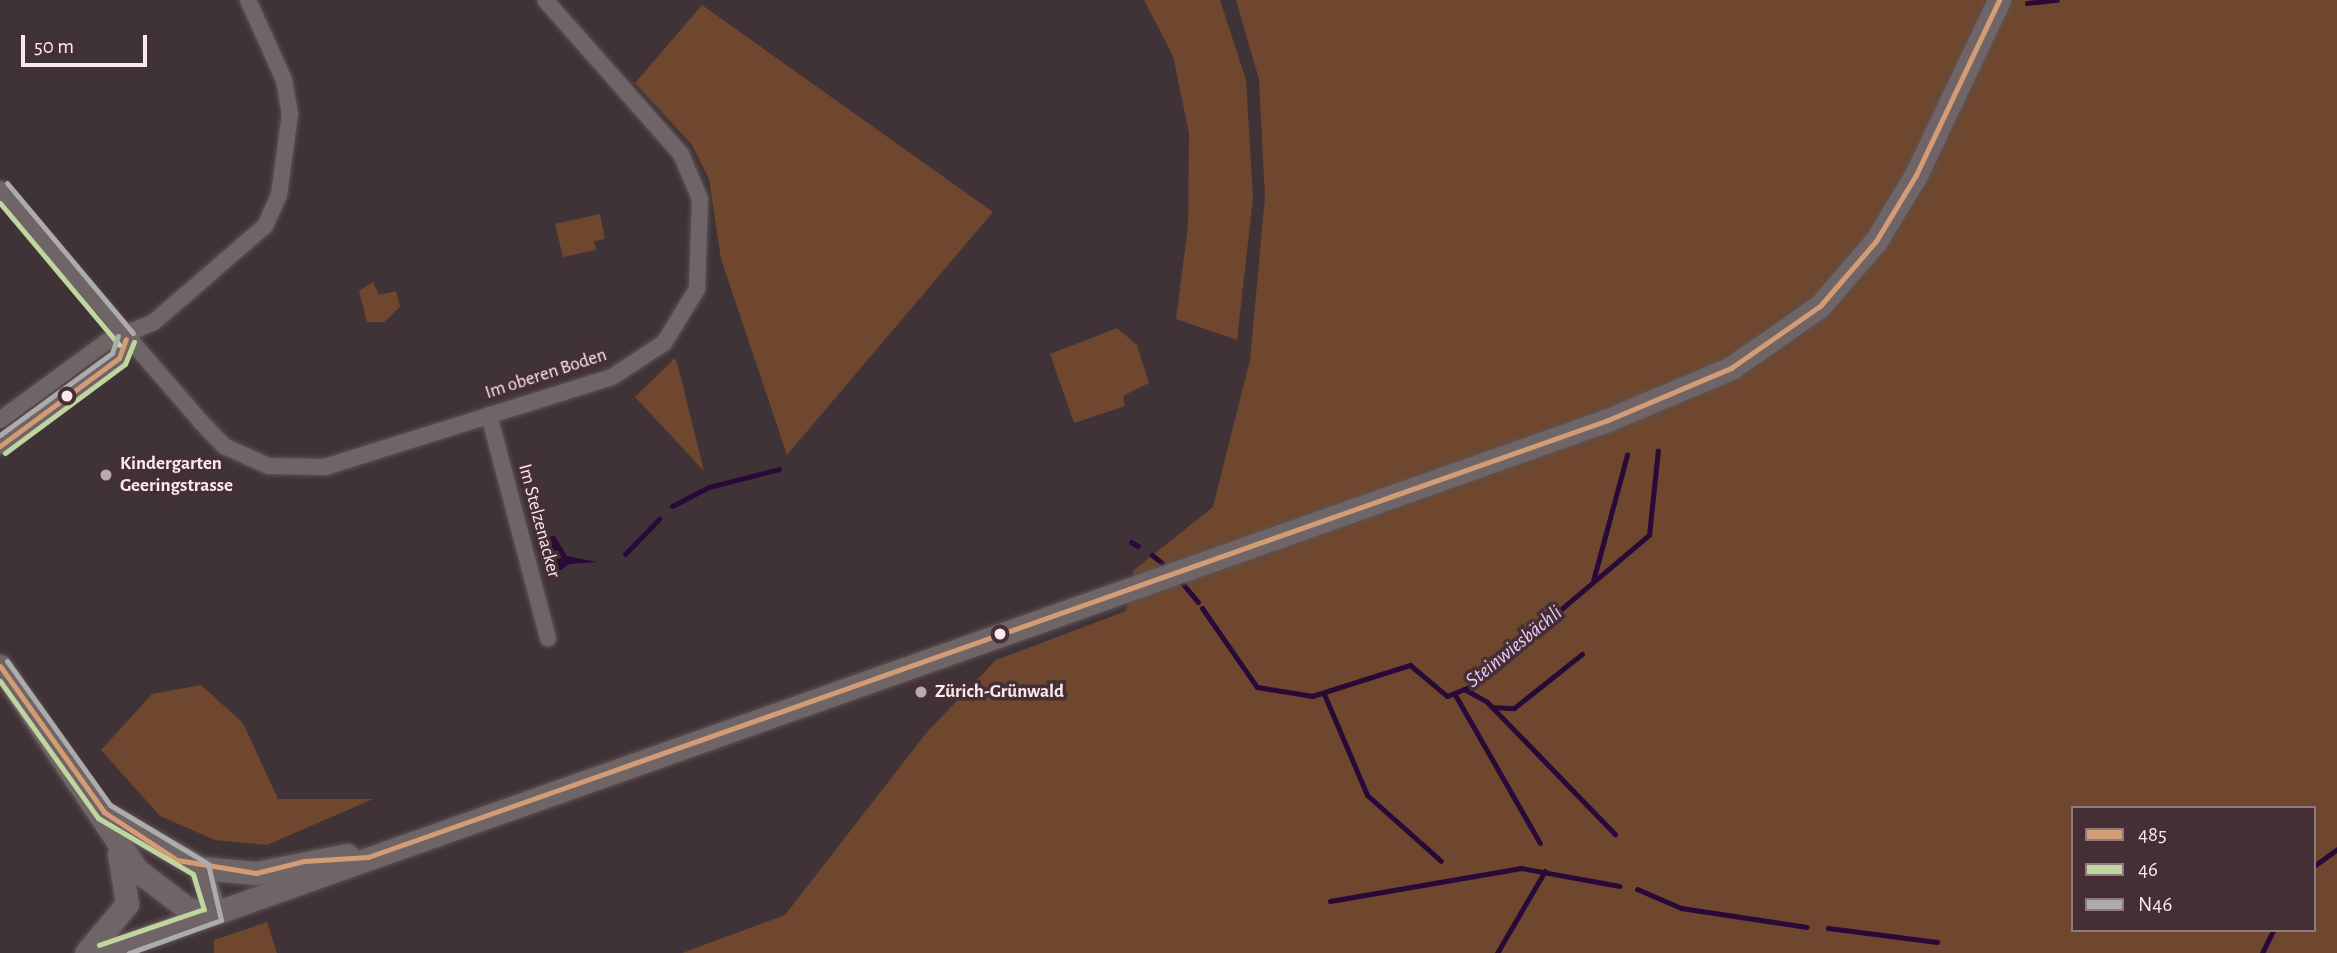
<!DOCTYPE html>
<meta charset="utf-8">
<style>
body{margin:0}
#map{position:relative;width:2337px;height:953px;overflow:hidden;background:#403337;font-family:"Alegreya Sans",sans-serif}
div>[style]{position:absolute}
.green>*{inset:0;background:#6e472e}
.water>*{inset:0;background:#280938}
.stream>*{height:5px;margin:-2.5px;padding:0 2.5px;transform-origin:2.5px;border-radius:2.5px;background:#280938}
.roads{filter:drop-shadow(0 0 2px #5d5255) drop-shadow(0 0 2px #5d5255)}
.street>*{height:16px;margin:-8px;padding:0 8px;transform-origin:8px;border-radius:8px;background:#6f6567}
.secondary>*{height:23px;margin:-11.5px;padding:0 11.5px;transform-origin:11.5px;border-radius:11.5px;background:#6f6567}
.bus-1>*{height:5px;margin:-2.5px;padding:0 2.5px;transform-origin:2.5px;border-radius:2.5px;background:#d39c74}
.bus-2>*{height:5px;margin:-2.5px;padding:0 2.5px;transform-origin:2.5px;border-radius:2.5px;background:#c1d59f}
.bus-3>*{height:5px;margin:-2.5px;padding:0 2.5px;transform-origin:2.5px;border-radius:2.5px;background:#acacac}
.dots>*{width:19px;height:19px;translate:-50% -50%;box-sizing:border-box;border:4px solid #452e34;border-radius:50%}
span{translate:-50% -50%;white-space:nowrap;text-align:center;line-height:1.15;-webkit-text-stroke:7px #452e34;paint-order:stroke}
.street-label{font-size:19px;color:#faeaee}
.poi-label{font-size:19px;color:#faeaee;font-weight:700}
.left{translate:0 -50%;text-align:left}
.water-label{font-size:21px;color:#e6c9fb;font-style:italic}
.legend{position:absolute;left:2071px;top:806px;width:245px;height:126px;box-sizing:border-box;background:#452e34;border:2px solid #8d797e;margin:0;padding:9px 12px;list-style:none;font-size:21px;color:#faeaee}
.legend li{display:flex;align-items:center;gap:14px;height:35px}
.legend b{width:35px;border:2px solid #8d797e}
.scale{position:absolute;left:21px;top:35px;width:126px;height:32px;box-sizing:border-box;border:4px solid #faeaee;border-top:0;padding-left:9px;font-size:21px;line-height:24px;white-space:nowrap;color:#faeaee;-webkit-text-stroke:5px #452e34;paint-order:stroke}
</style>
<div id="map">
<div class="green">
<i style="clip-path:polygon(1144px 0,1220px 0,1246px 80px,1253px 198px,1237px 340px,1176px 319px,1188px 226px,1189px 133px,1173px 56px)"></i>
<i style="clip-path:polygon(evenodd,1236px 0,2337px 0,2337px 953px,682px 953px,785px 915px,927px 732px,996px 660px,1126px 611px,1134px 570px,1213px 507px,1250px 360px,1265px 197px,1259px 79px,1236px 0,2073px 808px,2314px 808px,2314px 930px,2073px 930px,2073px 808px)"></i>
<i style="clip-path:polygon(702px 5px,993px 212px,787px 455px,721px 259px,709px 179px,692px 145px,635px 83px)"></i>
<i style="clip-path:polygon(600px 214px,605px 239px,594px 241px,596px 250px,563px 257px,555px 224px)"></i>
<i style="clip-path:polygon(373px 282px,379px 295px,396px 291px,400px 307px,384px 322px,367px 322px,359px 291px)"></i>
<i style="clip-path:polygon(1117px 328px,1137px 345px,1149px 383px,1123px 396px,1125px 406px,1074px 423px,1050px 354px)"></i>
<i style="clip-path:polygon(675px 358px,679px 370px,704px 471px,635px 397px)"></i>
<i style="clip-path:polygon(201px 685px,243px 723px,278px 799px,373px 799px,267px 845px,215px 840px,160px 816px,101px 750px,152px 694px)"></i>
<i style="clip-path:polygon(267px 922px,277px 953px,214px 953px,214px 940px)"></i>
</div>
<div class="water">
<i style="clip-path:polygon(555px 536px,567px 556px,597px 562px,569px 564px,558px 572px,549px 537px)"></i>
</div>
<div class="stream">
<i style="left:2027px;top:3px;width:30px;rotate:-6deg"></i>
<i style="left:672px;top:506px;width:42px;rotate:-27.2deg"></i>
<i style="left:709px;top:487px;width:72px;rotate:-14.4deg"></i>
<i style="left:1131px;top:542px;width:8px;rotate:30deg"></i>
<i style="left:625px;top:554px;width:49px;rotate:-45.8deg"></i>
<i style="left:1152px;top:555px;width:13px;rotate:39deg"></i>
<i style="left:1593px;top:581px;width:131px;rotate:-74.9deg"></i>
<i style="left:1182px;top:583px;width:25px;rotate:50deg"></i>
<i style="left:1202px;top:608px;width:96px;rotate:55.2deg"></i>
<i style="left:1257px;top:687px;width:56px;rotate:9.3deg"></i>
<i style="left:1312px;top:696px;width:103px;rotate:-17.6deg"></i>
<i style="left:1410px;top:665px;width:48px;rotate:40deg"></i>
<i style="left:1447px;top:696px;width:24px;rotate:-22deg"></i>
<i style="left:1469px;top:687px;width:236px;rotate:-40.2deg"></i>
<i style="left:1649px;top:535px;width:85px;rotate:-84deg"></i>
<i style="left:1464px;top:689px;width:26px;rotate:29deg"></i>
<i style="left:1487px;top:702px;width:184px;rotate:45.9deg"></i>
<i style="left:1454px;top:693px;width:173px;rotate:60.2deg"></i>
<i style="left:1324px;top:694px;width:110px;rotate:66.9deg"></i>
<i style="left:1367px;top:795px;width:99px;rotate:41.7deg"></i>
<i style="left:1492px;top:707px;width:22px;rotate:3deg"></i>
<i style="left:1514px;top:708px;width:87px;rotate:-38.5deg"></i>
<i style="left:2314px;top:866px;width:29px;rotate:-36deg"></i>
<i style="left:1637px;top:889px;width:48px;rotate:23.4deg"></i>
<i style="left:1681px;top:908px;width:127px;rotate:8.6deg"></i>
<i style="left:1330px;top:901px;width:194px;rotate:-9.8deg"></i>
<i style="left:1521px;top:868px;width:100px;rotate:10.4deg"></i>
<i style="left:1828px;top:928px;width:110px;rotate:7.3deg"></i>
<i style="left:1497px;top:953px;width:95px;rotate:-59.7deg"></i>
<i style="left:2262px;top:953px;width:25px;rotate:-64deg"></i>
</div>
<div class="roads">
<div class="street">
<i style="left:0;top:189px;width:306px;rotate:49.2deg"></i>
<i style="left:200px;top:421px;width:35px;rotate:46deg"></i>
<i style="left:224px;top:446px;width:48px;rotate:24.4deg"></i>
<i style="left:268px;top:466px;width:57px;rotate:1deg"></i>
<i style="left:325px;top:467px;width:301px;rotate:-17.4deg"></i>
<i style="left:612px;top:377px;width:62px;rotate:-33.2deg"></i>
<i style="left:664px;top:343px;width:63px;rotate:-58.6deg"></i>
<i style="left:697px;top:289px;width:90px;rotate:-88.1deg"></i>
<i style="left:700px;top:199px;width:49px;rotate:-112.9deg"></i>
<i style="left:681px;top:154px;width:205px;rotate:-131.4deg"></i>
<i style="left:489px;top:415px;width:231px;rotate:75.2deg"></i>
<i style="left:0;top:420px;width:132px;rotate:-36.3deg"></i>
<i style="left:106px;top:342px;width:52px;rotate:-22.6deg"></i>
<i style="left:154px;top:322px;width:147px;rotate:-40.9deg"></i>
<i style="left:265px;top:226px;width:34px;rotate:-66deg"></i>
<i style="left:279px;top:195px;width:82px;rotate:-82.3deg"></i>
<i style="left:290px;top:114px;width:35px;rotate:-100deg"></i>
<i style="left:284px;top:80px;width:88px;rotate:-114.2deg"></i>
<i style="left:0;top:446px;width:148px;rotate:-36.5deg"></i>
<i style="left:119px;top:358px;width:20px;rotate:-70deg"></i>
</div>
<div class="secondary">
<i style="left:0;top:666px;width:247px;rotate:56.1deg"></i>
<i style="left:138px;top:871px;width:63px;rotate:37.2deg"></i>
<i style="left:188px;top:909px;width:27px;rotate:10deg"></i>
<i style="left:108px;top:815px;width:106px;rotate:29.9deg"></i>
<i style="left:200px;top:868px;width:56px;rotate:5.1deg"></i>
<i style="left:256px;top:873px;width:93px;rotate:-11.2deg"></i>
<i style="left:200px;top:868px;width:48px;rotate:71.9deg"></i>
<i style="left:86px;top:953px;width:64px;rotate:-50.1deg"></i>
<i style="left:127px;top:904px;width:51px;rotate:-99.1deg"></i>
<i style="left:102px;top:953px;width:1598px;rotate:-19.49deg"></i>
<i style="left:1608px;top:420px;width:134px;rotate:-22.9deg"></i>
<i style="left:1731px;top:368px;width:108px;rotate:-34.9deg"></i>
<i style="left:1820px;top:306px;width:86px;rotate:-49.3deg"></i>
<i style="left:1876px;top:241px;width:77px;rotate:-58.8deg"></i>
<i style="left:1916px;top:175px;width:194px;rotate:-64.6deg"></i>
</div>
</div>
<div class="bus-1">
<i style="left:0;top:446px;width:148px;rotate:-36.5deg"></i>
<i style="left:119px;top:358px;width:20px;rotate:-70deg"></i>
<i style="left:0;top:666px;width:179px;rotate:54.5deg"></i>
<i style="left:104px;top:812px;width:87px;rotate:33.3deg"></i>
<i style="left:177px;top:860px;width:80px;rotate:9.3deg"></i>
<i style="left:256px;top:873px;width:49px;rotate:-14deg"></i>
<i style="left:304px;top:861px;width:64px;rotate:-3.6deg"></i>
<i style="left:368px;top:857px;width:1315px;rotate:-19.41deg"></i>
<i style="left:1608px;top:420px;width:134px;rotate:-22.9deg"></i>
<i style="left:1731px;top:368px;width:108px;rotate:-34.9deg"></i>
<i style="left:1820px;top:306px;width:86px;rotate:-49.3deg"></i>
<i style="left:1876px;top:241px;width:77px;rotate:-58.8deg"></i>
<i style="left:1916px;top:175px;width:194px;rotate:-64.6deg"></i>
</div>
<div class="bus-2">
<i style="left:0;top:203px;width:185px;rotate:50deg"></i>
<i style="left:5px;top:453px;width:149px;rotate:-36.6deg"></i>
<i style="left:125px;top:364px;width:24px;rotate:-68deg"></i>
<i style="left:0;top:681px;width:168px;rotate:54.4deg"></i>
<i style="left:98px;top:818px;width:110px;rotate:30.5deg"></i>
<i style="left:193px;top:874px;width:37px;rotate:73deg"></i>
<i style="left:204px;top:909px;width:111px;rotate:161.1deg"></i>
</div>
<div class="bus-3">
<i style="left:7px;top:183px;width:196px;rotate:50deg"></i>
<i style="left:0;top:435px;width:139px;rotate:-36.2deg"></i>
<i style="left:112px;top:353px;width:18px;rotate:-71deg"></i>
<i style="left:7px;top:661px;width:177px;rotate:54.4deg"></i>
<i style="left:110px;top:805px;width:114px;rotate:31deg"></i>
<i style="left:208px;top:864px;width:57px;rotate:76.9deg"></i>
<i style="left:221px;top:920px;width:98px;rotate:160.3deg"></i>
</div>
<div class="dots">
<i style="left:67px;top:396px;background:#faeaee"></i>
<i style="left:106px;top:475px;background:#b9aaae"></i>
<i style="left:1000px;top:634px;background:#faeaee"></i>
<i style="left:921px;top:692px;background:#b9aaae"></i>
</div>
<div class="street-label">
<span style="left:546px;top:374px;rotate:-18deg">Im oberen Boden</span>
<span style="left:539px;top:521px;rotate:75deg">Im Stelzenacker</span>
</div>
<div class="poi-label">
<span class="left" style="left:120px;top:475px">Kindergarten<br>Geeringstrasse</span>
<span class="left" style="left:935px;top:692px">Zürich-Grünwald</span>
</div>
<div class="water-label">
<span style="left:1514px;top:647px;rotate:-39deg">Steinwiesbächli</span>
</div>
<ul class="legend">
<li><b style="height:9px;background:#d39c74"></b>485</li>
<li><b style="height:9px;background:#c1d59f"></b>46</li>
<li><b style="height:9px;background:#acacac"></b>N46</li>
</ul>
<div class="scale">50 m</div>
</div>
